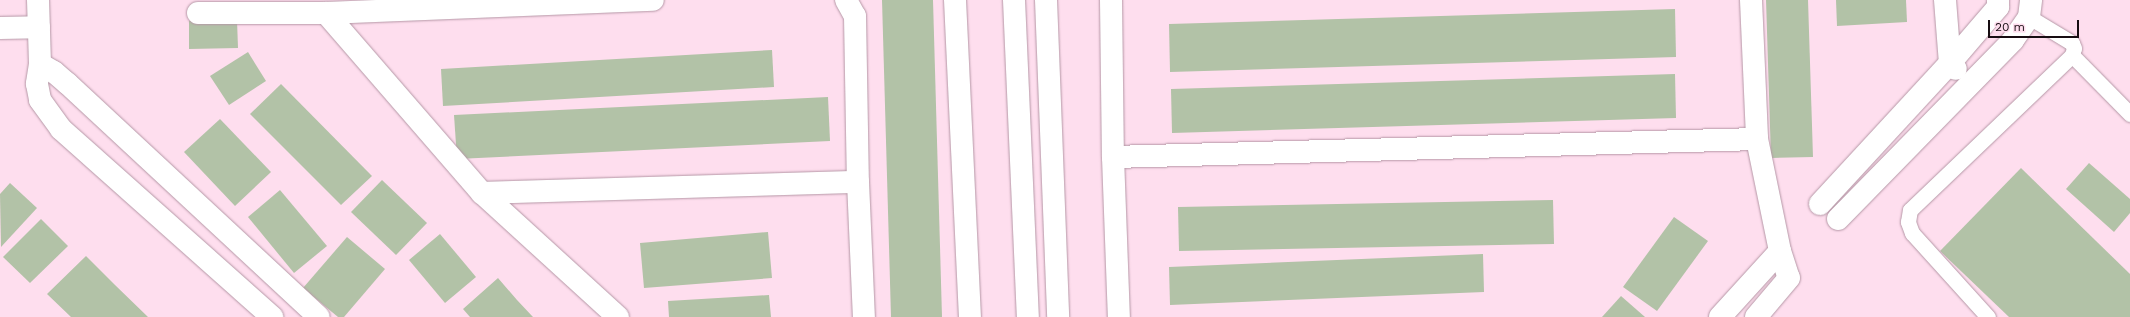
<!DOCTYPE html>
<style>
body{margin:0}
#map{position:relative;width:2130px;height:317px;overflow:hidden;background:#fedeee;font-family:"Work Sans",sans-serif}
div>[style]{position:absolute}
.building>*{inset:0;background:#b2c2a7}
.roads{filter:drop-shadow(0 0 1px #b597a6) drop-shadow(0 0 1px #b597a6)}
.lane>*{height:15px;margin:-7.5px;padding:0 7.5px;transform-origin:7.5px;border-radius:7.5px;background:#fff}
.street>*{height:22px;margin:-11px;padding:0 11px;transform-origin:11px;border-radius:11px;background:#fff}
span{translate:-50% -50%;white-space:nowrap;text-align:center;line-height:1.15;-webkit-text-stroke:4px #fedeee;paint-order:stroke}
.scale{position:absolute;left:1988px;top:20px;width:91px;height:18px;box-sizing:border-box;border:2px solid #170d12;border-top:0;padding-left:5px;font-size:12px;line-height:14px;white-space:nowrap;color:#170d12;-webkit-text-stroke:3px #fedeee;paint-order:stroke}
</style>
<div id="map">
<div class="building">
<i style="clip-path:polygon(882px 0,933px 0,942px 317px,891px 317px)"></i>
<i style="clip-path:polygon(1766px 0,1808px 0,1813px 157px,1771px 158px)"></i>
<i style="clip-path:polygon(1836px 0,1906px 0,1907px 22px,1837px 26px)"></i>
<i style="clip-path:polygon(1675px 9px,1676px 57px,1170px 72px,1169px 24px)"></i>
<i style="clip-path:polygon(237px 20px,238px 48px,189px 49px,189px 21px)"></i>
<i style="clip-path:polygon(772px 50px,774px 87px,443px 106px,441px 69px)"></i>
<i style="clip-path:polygon(248px 52px,266px 81px,229px 105px,210px 76px)"></i>
<i style="clip-path:polygon(1675px 74px,1676px 118px,1172px 133px,1171px 89px)"></i>
<i style="clip-path:polygon(281px 84px,372px 176px,341px 205px,250px 114px)"></i>
<i style="clip-path:polygon(828px 97px,830px 141px,457px 159px,454px 115px)"></i>
<i style="clip-path:polygon(220px 119px,271px 172px,235px 206px,184px 152px)"></i>
<i style="clip-path:polygon(2089px 163px,2130px 199px,2130px 213px,2114px 232px,2066px 189px)"></i>
<i style="clip-path:polygon(2021px 168px,2130px 274px,2130px 317px,2009px 317px,1940px 251px)"></i>
<i style="clip-path:polygon(382px 180px,427px 223px,396px 255px,351px 212px)"></i>
<i style="clip-path:polygon(10px 183px,37px 208px,1px 247px,0 194px)"></i>
<i style="clip-path:polygon(280px 190px,327px 246px,294px 273px,248px 217px)"></i>
<i style="clip-path:polygon(1553px 200px,1554px 244px,1179px 251px,1178px 207px)"></i>
<i style="clip-path:polygon(1674px 217px,1708px 241px,1657px 311px,1623px 287px)"></i>
<i style="clip-path:polygon(41px 219px,68px 246px,30px 283px,3px 257px)"></i>
<i style="clip-path:polygon(768px 232px,772px 278px,644px 288px,640px 243px)"></i>
<i style="clip-path:polygon(440px 234px,476px 277px,445px 303px,409px 260px)"></i>
<i style="clip-path:polygon(347px 237px,385px 269px,344px 317px,338px 317px,303px 288px)"></i>
<i style="clip-path:polygon(1483px 254px,1484px 292px,1170px 305px,1169px 267px)"></i>
<i style="clip-path:polygon(86px 256px,114px 284px,148px 317px,71px 317px,47px 294px)"></i>
<i style="clip-path:polygon(498px 278px,517px 300px,533px 317px,470px 317px,463px 309px)"></i>
<i style="clip-path:polygon(769px 295px,771px 317px,669px 317px,668px 301px)"></i>
<i style="clip-path:polygon(1621px 296px,1645px 317px,1602px 317px)"></i>
</div>
<div class="roads">
<div class="lane">
<i style="left:2072px;top:55px;width:83px;rotate:45.5deg"></i>
<i style="left:1988px;top:317px;width:113px;rotate:-132.1deg"></i>
<i style="left:1912px;top:233px;width:12px;rotate:-110deg"></i>
<i style="left:1908px;top:222px;width:12px;rotate:-81deg"></i>
<i style="left:1910px;top:210px;width:224px;rotate:-43.7deg"></i>
<i style="left:2072px;top:55px;width:7px;rotate:-74deg"></i>
<i style="left:2074px;top:48px;width:5px;rotate:-112deg"></i>
<i style="left:2072px;top:43px;width:50px;rotate:-148.8deg"></i>
</div>
<div class="street">
<i style="left:38px;top:0;width:64px;rotate:88.2deg"></i>
<i style="left:40px;top:64px;width:20px;rotate:99deg"></i>
<i style="left:37px;top:84px;width:16px;rotate:79deg"></i>
<i style="left:40px;top:100px;width:36px;rotate:54deg"></i>
<i style="left:61px;top:129px;width:283px;rotate:41.7deg"></i>
<i style="left:846px;top:0;width:18px;rotate:61deg"></i>
<i style="left:855px;top:16px;width:166px;rotate:89deg"></i>
<i style="left:858px;top:182px;width:135px;rotate:87.5deg"></i>
<i style="left:955px;top:0;width:317px;rotate:87.3deg"></i>
<i style="left:1014px;top:0;width:317px;rotate:87.5deg"></i>
<i style="left:1046px;top:0;width:317px;rotate:87.8deg"></i>
<i style="left:1111px;top:0;width:157px;rotate:89.3deg"></i>
<i style="left:1113px;top:157px;width:160px;rotate:87.9deg"></i>
<i style="left:1751px;top:0;width:139px;rotate:87.5deg"></i>
<i style="left:1757px;top:139px;width:114px;rotate:78.4deg"></i>
<i style="left:1780px;top:251px;width:28px;rotate:72deg"></i>
<i style="left:1789px;top:278px;width:51px;rotate:130.2deg"></i>
<i style="left:1945px;top:0;width:63px;rotate:85.5deg"></i>
<i style="left:1950px;top:63px;width:8px;rotate:45deg"></i>
<i style="left:198px;top:13px;width:128px"></i>
<i style="left:326px;top:13px;width:327px;rotate:-2.3deg"></i>
<i style="left:326px;top:13px;width:238px;rotate:49.1deg"></i>
<i style="left:482px;top:193px;width:184px;rotate:42.4deg"></i>
<i style="left:0;top:28px;width:39px;rotate:-1deg"></i>
<i style="left:40px;top:64px;width:16px;rotate:30deg"></i>
<i style="left:54px;top:72px;width:18px;rotate:41deg"></i>
<i style="left:68px;top:84px;width:342px;rotate:42.9deg"></i>
<i style="left:1113px;top:157px;width:644px;rotate:-1.6deg"></i>
<i style="left:482px;top:193px;width:376px;rotate:-1.7deg"></i>
<i style="left:1820px;top:204px;width:192px;rotate:-47.3deg"></i>
<i style="left:1950px;top:63px;width:74px;rotate:-49.4deg"></i>
<i style="left:1998px;top:7px;width:7px;rotate:-90deg"></i>
<i style="left:1838px;top:219px;width:250px;rotate:-45.6deg"></i>
<i style="left:2013px;top:40px;width:28px;rotate:-55deg"></i>
<i style="left:2029px;top:17px;width:17px;rotate:-83deg"></i>
<i style="left:1720px;top:317px;width:89px;rotate:-47.7deg"></i>
</div>
</div>
<div class="scale">20 m</div>
</div>
